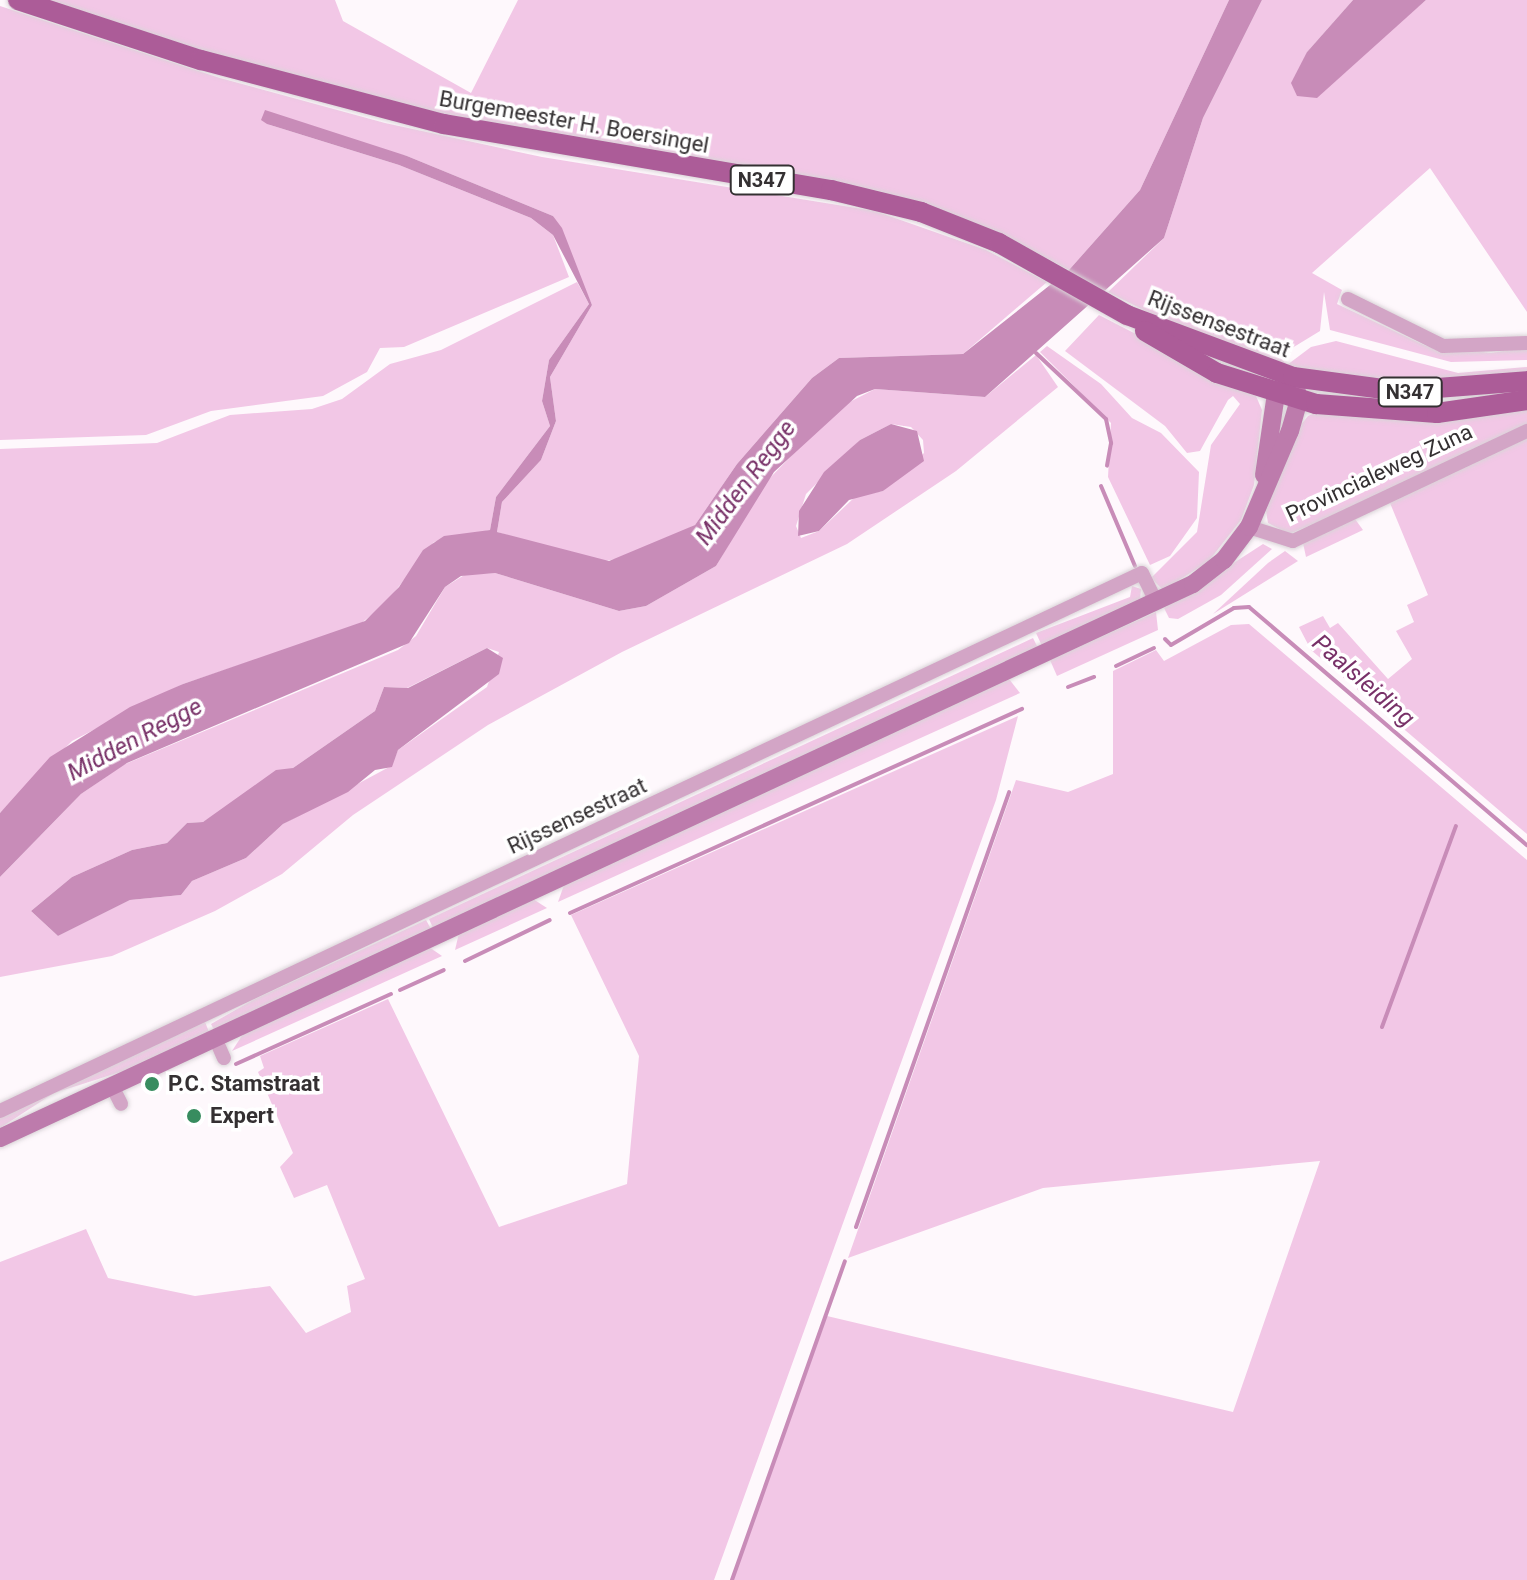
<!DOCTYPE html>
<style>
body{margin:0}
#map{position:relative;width:1527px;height:1580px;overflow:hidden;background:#fef8fc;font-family:Roboto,sans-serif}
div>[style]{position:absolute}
.green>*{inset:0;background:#f2c7e6}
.water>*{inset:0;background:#c88cb8}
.stream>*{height:4px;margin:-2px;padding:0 2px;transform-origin:2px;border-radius:2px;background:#c88cb8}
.roads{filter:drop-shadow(0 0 2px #dad4d8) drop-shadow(0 0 2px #dad4d8)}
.minor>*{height:14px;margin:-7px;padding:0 7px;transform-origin:7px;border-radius:7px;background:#d3a5c6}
.secondary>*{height:18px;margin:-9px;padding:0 9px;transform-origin:9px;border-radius:9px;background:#bd7bac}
.primary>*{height:20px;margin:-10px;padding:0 10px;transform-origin:10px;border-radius:10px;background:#ac5c98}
.dots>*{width:22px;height:22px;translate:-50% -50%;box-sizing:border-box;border:4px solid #fff;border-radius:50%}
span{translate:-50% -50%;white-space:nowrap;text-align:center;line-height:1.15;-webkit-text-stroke:7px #fff;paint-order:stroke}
.shield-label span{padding:2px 6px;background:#fff;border:2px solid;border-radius:6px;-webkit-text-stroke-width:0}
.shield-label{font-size:20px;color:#343032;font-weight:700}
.street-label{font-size:22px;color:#343032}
.poi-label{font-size:22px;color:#343032;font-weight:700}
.left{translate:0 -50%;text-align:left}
.water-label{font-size:24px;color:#783168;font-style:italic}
</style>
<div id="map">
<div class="green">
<i style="clip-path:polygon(47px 0,335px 0,343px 21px,471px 93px,518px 0,1229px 0,1140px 190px,1069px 270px,994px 230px,880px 191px,459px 118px,226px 58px)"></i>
<i style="clip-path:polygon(1262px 0,1353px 0,1307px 52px,1391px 30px,1426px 0,1527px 0,1527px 312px,1430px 168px,1312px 273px,1342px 290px,1337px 304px,1426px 346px,1491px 353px,1527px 347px,1527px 360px,1451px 362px,1330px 330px,1324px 292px,1320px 331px,1279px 356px,1287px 365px,1311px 347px,1336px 341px,1458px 373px,1527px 367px,1527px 376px,1425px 388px,1288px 370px,1207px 342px,1108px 292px,1164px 238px,1203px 118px)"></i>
<i style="clip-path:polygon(0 6px,220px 78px,385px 123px,542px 157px,875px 211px,986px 250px,1047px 282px,963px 354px,839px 358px,812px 378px,737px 464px,695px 525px,637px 555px,600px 562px,497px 532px,502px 502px,541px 460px,556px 421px,550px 377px,592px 305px,553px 216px,407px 156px,267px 124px,399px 165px,531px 218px,553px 235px,569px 277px,404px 347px,380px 348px,367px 372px,323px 396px,211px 411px,146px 435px,0 440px)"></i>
<i style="clip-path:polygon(577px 282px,589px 304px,549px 360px,542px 401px,550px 426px,496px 497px,490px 530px,434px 542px,385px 604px,359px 625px,183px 684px,72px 741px,0 813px,0 449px,157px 443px,230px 415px,312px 409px,342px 399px,390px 364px,441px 350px)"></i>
<i style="clip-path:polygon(1099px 315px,1256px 396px,1262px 410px,1254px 485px,1241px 520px,1208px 562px,1163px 590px,1151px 578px,1197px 532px,1211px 445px,1240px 404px,1233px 396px,1228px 400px,1200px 451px,1187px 453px,1165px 426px,1065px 351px)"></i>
<i style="clip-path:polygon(1047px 346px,1101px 384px,1132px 418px,1161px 433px,1199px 472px,1197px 518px,1170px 556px,1150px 565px,1108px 477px,1111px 423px,1040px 352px)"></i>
<i style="clip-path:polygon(evenodd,1036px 355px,1058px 387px,956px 471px,847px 544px,622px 652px,488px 725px,353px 815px,282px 874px,215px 911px,112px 956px,0 977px,0 877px,81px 794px,123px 765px,398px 650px,416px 636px,445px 587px,466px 574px,495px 573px,619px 611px,646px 606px,716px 566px,766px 482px,838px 408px,875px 389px,985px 397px,1036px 355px,891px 424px,911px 427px,923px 440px,924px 453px,883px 491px,856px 496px,819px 531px,801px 538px,796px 526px,806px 494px,860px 440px,891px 424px,1036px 355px,487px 648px,499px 652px,487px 687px,398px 750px,391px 766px,283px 824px,246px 858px,192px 881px,181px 895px,130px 900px,58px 936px,31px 911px,72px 877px,132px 850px,167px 843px,187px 823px,203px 822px,293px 768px,375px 711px,384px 687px,407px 688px,487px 648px)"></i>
<i style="clip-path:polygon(1527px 404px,1527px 424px,1379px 497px,1289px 534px,1268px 523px,1266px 511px,1292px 436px,1308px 416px,1320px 411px,1400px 418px)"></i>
<i style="clip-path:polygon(1527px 435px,1527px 834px,1311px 650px,1299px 627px,1323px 616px,1330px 628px,1338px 623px,1388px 679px,1412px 659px,1396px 631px,1414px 622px,1407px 605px,1428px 595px,1390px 503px)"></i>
<i style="clip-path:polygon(1355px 519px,1363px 530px,1306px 557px,1303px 543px)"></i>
<i style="clip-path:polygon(1263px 544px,1272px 549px,1221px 595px,1178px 619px,1169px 618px,1164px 608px)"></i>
<i style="clip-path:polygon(1285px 551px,1298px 561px,1213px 614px,1268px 563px)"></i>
<i style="clip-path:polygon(1132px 586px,1141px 589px,1140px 600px,1042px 646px,1036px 633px,1130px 597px)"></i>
<i style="clip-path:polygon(1156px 612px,1158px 630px,1057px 676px,1050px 660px)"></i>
<i style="clip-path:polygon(1249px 624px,1527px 860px,1527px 1580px,733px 1580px,827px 1316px,1233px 1412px,1320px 1161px,1043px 1188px,848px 1258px,1016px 780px,1068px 792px,1113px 774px,1113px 671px,1156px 650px,1164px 661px,1231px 625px)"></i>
<i style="clip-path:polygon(1033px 638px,1038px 648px,433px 928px,429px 919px)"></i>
<i style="clip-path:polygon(1009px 679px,1020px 693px,558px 902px,564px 885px)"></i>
<i style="clip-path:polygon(1018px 716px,996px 800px,714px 1580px,0 1580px,0 1262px,86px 1229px,108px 1278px,195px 1296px,270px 1286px,306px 1333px,351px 1312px,347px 1286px,365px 1279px,327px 1185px,294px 1198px,280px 1167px,293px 1153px,258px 1072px,264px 1068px,260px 1056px,388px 999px,499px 1227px,627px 1184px,639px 1056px,571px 915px)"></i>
<i style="clip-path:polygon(533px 899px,547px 908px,455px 950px,459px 933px)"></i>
<i style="clip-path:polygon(426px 920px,431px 929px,214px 1030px,211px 1024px,253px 1000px)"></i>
<i style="clip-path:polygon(429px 947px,442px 956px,232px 1051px,243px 1034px)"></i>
<i style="clip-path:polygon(205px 1022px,209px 1032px,133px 1068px,54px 1093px,0 1128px,0 1116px)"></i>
</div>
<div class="water">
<i style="clip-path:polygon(1229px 0,1262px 0,1203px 118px,1164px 238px,985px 397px,875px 389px,857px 396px,774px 472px,716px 566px,646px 606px,619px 611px,495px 573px,461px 576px,445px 587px,409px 643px,127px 763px,81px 794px,0 877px,0 813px,50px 757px,130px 707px,183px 684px,365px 621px,399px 587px,423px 550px,444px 536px,490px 530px,496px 497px,550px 426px,542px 401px,549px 360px,589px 304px,553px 235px,531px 218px,399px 165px,267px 124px,261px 120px,265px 110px,407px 156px,553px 216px,562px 228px,592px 305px,550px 377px,556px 421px,541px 460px,502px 502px,497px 532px,609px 561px,695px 525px,737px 464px,812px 378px,839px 358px,963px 354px,1069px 270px,1140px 190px)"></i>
<i style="clip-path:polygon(1353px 0,1426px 0,1317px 98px,1297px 96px,1291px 83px,1307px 52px)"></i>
<i style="clip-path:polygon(891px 424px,917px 431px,924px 461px,883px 491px,849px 500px,819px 531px,798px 536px,799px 511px,824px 472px,860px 440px)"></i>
<i style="clip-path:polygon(487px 648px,503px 658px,499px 674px,398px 750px,392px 767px,375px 770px,348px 792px,283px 824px,246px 858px,192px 881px,181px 895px,130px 900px,58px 936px,31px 911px,72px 877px,132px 850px,167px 843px,187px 823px,203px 822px,276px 770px,293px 768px,375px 711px,384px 687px,408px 688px)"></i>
</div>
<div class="stream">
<i style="left:1036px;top:353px;width:96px;rotate:43.3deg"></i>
<i style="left:1106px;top:419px;width:25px;rotate:78deg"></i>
<i style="left:1111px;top:443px;width:23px;rotate:100deg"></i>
<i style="left:1101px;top:486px;width:87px;rotate:67deg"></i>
<i style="left:1165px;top:639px;width:8px;rotate:45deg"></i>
<i style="left:1171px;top:645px;width:73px;rotate:-30.4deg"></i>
<i style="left:1234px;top:608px;width:15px;rotate:-4deg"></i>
<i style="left:1249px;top:607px;width:366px;rotate:40.6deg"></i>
<i style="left:1116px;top:666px;width:42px;rotate:-25.3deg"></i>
<i style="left:1068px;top:687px;width:28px;rotate:-21deg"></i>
<i style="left:570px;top:913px;width:496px;rotate:-24.3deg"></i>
<i style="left:465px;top:961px;width:94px;rotate:-25.8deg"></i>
<i style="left:400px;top:990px;width:48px;rotate:-24.4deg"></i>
<i style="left:1382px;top:1027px;width:214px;rotate:-69.8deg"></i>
<i style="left:236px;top:1064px;width:170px;rotate:-24.3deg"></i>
<i style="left:856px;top:1227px;width:461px;rotate:-70.6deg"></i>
<i style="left:732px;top:1580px;width:338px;rotate:-70.5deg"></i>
</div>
<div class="roads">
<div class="minor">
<i style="left:1348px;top:299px;width:106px;rotate:26.3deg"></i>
<i style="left:1443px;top:346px;width:84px;rotate:-2deg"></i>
<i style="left:1249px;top:527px;width:46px;rotate:17.7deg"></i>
<i style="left:1293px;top:541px;width:259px;rotate:-25.2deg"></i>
<i style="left:215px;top:1038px;width:22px;rotate:66deg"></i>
<i style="left:112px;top:1086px;width:20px;rotate:63deg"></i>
<i style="left:0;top:1111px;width:1262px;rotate:-25.23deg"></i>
<i style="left:1142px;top:573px;width:32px;rotate:64deg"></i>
</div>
<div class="secondary">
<i style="left:1264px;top:475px;width:82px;rotate:-81.6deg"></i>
<i style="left:1276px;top:394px;width:17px;rotate:-45deg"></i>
<i style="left:0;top:1138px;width:1315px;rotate:-24.91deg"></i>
<i style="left:1193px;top:584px;width:39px;rotate:-38deg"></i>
<i style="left:1224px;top:560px;width:41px;rotate:-52.9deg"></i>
<i style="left:1249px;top:527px;width:104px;rotate:-66.9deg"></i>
<i style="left:1290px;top:431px;width:32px;rotate:-74deg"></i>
<i style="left:1299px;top:400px;width:12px;rotate:-104deg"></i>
</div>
<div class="primary">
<i style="left:18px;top:0;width:193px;rotate:18.2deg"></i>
<i style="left:201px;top:60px;width:251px;rotate:14.8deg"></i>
<i style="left:444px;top:124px;width:393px;rotate:9.7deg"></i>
<i style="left:831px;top:190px;width:93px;rotate:13.7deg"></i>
<i style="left:921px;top:212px;width:84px;rotate:21.7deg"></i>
<i style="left:999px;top:243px;width:147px;rotate:29.4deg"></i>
<i style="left:1127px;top:315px;width:177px;rotate:20.5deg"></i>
<i style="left:1293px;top:377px;width:106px;rotate:7.6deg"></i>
<i style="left:1398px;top:391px;width:129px;rotate:-4.4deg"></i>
<i style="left:1145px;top:331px;width:83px;rotate:30.3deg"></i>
<i style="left:1217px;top:373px;width:104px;rotate:17.4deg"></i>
<i style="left:1316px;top:404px;width:121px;rotate:4.3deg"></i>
<i style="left:1437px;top:413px;width:91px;rotate:-8.2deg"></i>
</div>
</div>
<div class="dots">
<i style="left:152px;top:1084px;background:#388c5f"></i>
<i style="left:194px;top:1116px;background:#388c5f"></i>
</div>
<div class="shield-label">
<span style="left:762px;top:180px">N347</span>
<span style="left:1410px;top:392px">N347</span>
</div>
<div class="street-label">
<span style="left:574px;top:122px;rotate:10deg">Burgemeester H. Boersingel</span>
<span style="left:1219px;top:324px;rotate:21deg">Rijssensestraat</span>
<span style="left:1379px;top:473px;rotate:-25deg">Provincialeweg Zuna</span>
<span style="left:577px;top:816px;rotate:-25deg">Rijssensestraat</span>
</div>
<div class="poi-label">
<span class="left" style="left:168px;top:1084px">P.C. Stamstraat</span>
<span class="left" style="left:210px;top:1116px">Expert</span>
</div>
<div class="water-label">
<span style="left:746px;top:483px;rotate:-53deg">Midden Regge</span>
<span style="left:1363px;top:681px;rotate:41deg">Paalsleiding</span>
<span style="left:135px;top:740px;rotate:-28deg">Midden Regge</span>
</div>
</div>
